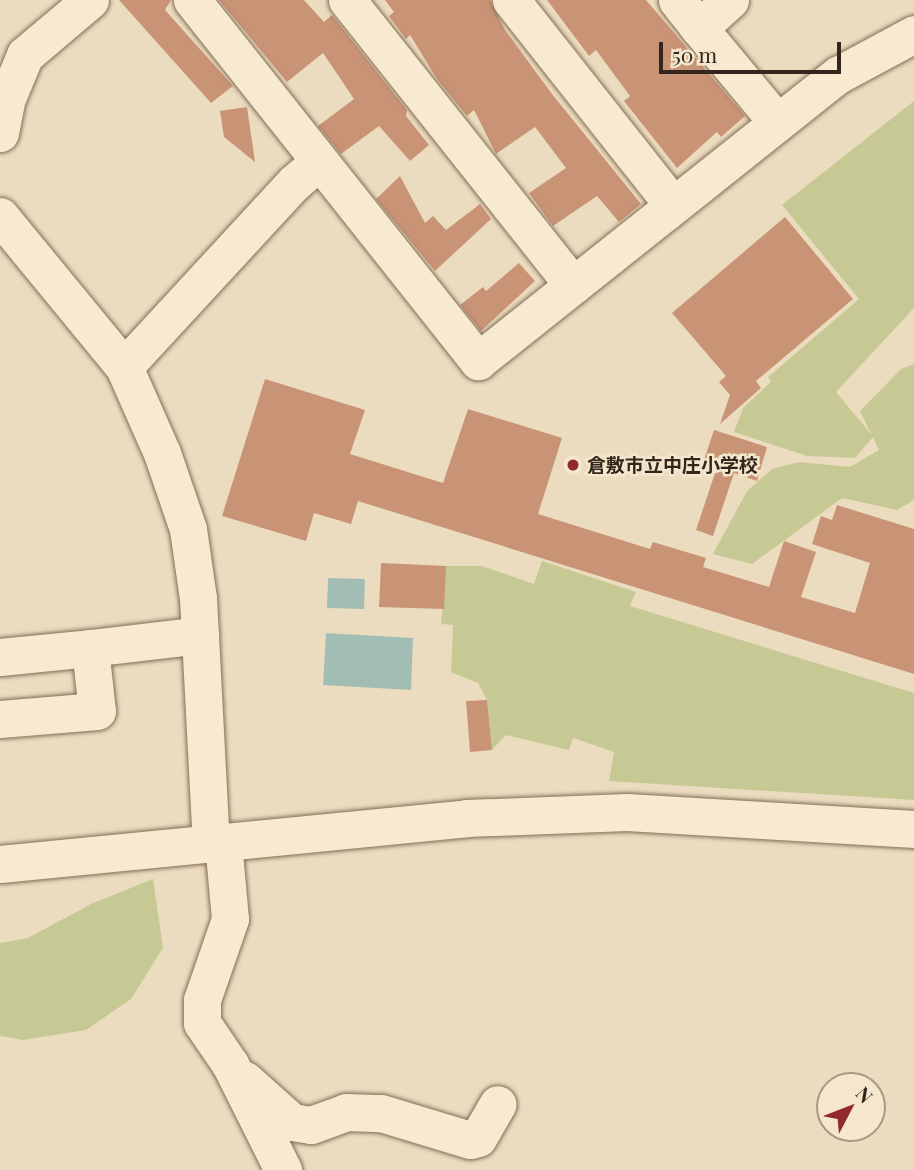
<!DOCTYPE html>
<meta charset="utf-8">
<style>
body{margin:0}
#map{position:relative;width:914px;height:1170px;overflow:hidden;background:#ecdcbf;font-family:"Playfair Display","Noto Sans JP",serif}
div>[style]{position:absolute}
.green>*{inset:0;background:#c6c993}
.water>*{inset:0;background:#a2beb4}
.building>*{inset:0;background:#c99475}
.roads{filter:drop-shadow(0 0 2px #846d58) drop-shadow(0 0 2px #846d58)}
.minor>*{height:37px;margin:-18.5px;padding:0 18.5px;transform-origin:18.5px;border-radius:18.5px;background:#f7ead1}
.dots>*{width:19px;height:19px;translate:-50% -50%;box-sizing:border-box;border:4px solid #f4e7ce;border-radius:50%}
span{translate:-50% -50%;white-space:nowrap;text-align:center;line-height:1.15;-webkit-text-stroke:5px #f4e7ce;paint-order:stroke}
.poi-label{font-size:19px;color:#34261c;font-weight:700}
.left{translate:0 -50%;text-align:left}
.north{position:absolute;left:816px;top:1072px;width:70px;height:70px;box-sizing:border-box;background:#f4e7ce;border:2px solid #a79a87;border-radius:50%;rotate:48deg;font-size:19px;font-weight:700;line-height:28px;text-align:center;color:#34261c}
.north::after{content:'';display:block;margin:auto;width:24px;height:32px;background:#912a2f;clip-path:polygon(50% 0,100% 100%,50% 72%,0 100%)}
.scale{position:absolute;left:659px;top:42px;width:182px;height:32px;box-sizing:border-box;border:4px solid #34261c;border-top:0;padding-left:9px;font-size:21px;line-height:24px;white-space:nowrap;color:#34261c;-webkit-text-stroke:5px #f4e7ce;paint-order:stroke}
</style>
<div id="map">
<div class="green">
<i style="clip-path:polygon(914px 101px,914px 308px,836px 392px,871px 434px,860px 411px,901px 369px,914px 364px,914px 500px,897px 510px,842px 498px,752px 564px,713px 554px,747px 491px,772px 469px,799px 462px,850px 467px,879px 450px,873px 437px,855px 458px,807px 456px,734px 432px,743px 408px,771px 382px,768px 377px,859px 299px,782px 205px)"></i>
<i style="clip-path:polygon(542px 561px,636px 592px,630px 606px,914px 693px,914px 800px,609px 781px,614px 752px,573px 738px,569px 750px,506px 735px,492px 750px,487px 700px,478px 683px,451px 672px,453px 625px,441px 624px,446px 566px,482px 566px,534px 584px)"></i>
<i style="clip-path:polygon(153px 879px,163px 948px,131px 999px,86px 1030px,23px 1040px,0 1036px,0 943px,28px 938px,91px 904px)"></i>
</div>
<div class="water">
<i style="clip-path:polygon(328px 578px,365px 579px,364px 609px,327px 608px)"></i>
<i style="clip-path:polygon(326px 633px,413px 638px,411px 690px,323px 685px)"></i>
</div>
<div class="building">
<i style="clip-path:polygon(119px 0,171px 0,165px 10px,233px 86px,211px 103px)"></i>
<i style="clip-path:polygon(219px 0,304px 0,324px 22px,332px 15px,407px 110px,406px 116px,429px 145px,410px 161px,379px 126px,341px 154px,318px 126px,354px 99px,323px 53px,287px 82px)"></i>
<i style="clip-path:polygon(385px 0,490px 0,505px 30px,552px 94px,641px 204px,619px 222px,597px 196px,553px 226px,529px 193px,566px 168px,535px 127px,496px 154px,474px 110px,467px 116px,437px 79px,410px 35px,406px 39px,389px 16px,394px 12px)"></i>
<i style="clip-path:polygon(547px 0,646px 0,745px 116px,721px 137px,717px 132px,677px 168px,624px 101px,630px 96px,596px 50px,589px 56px)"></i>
<i style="clip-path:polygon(247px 107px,255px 162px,224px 137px,220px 111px)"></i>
<i style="clip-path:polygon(400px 176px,425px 223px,433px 216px,446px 230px,480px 204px,491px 219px,435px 271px,376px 199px)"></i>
<i style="clip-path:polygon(785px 217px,853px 299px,756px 381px,761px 388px,720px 424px,730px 395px,719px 382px,726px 376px,672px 313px)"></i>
<i style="clip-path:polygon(519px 263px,535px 281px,481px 331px,460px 305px,483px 287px,486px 291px)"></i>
<i style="clip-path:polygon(265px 379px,365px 410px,350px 454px,443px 483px,468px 409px,562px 438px,538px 514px,650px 549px,653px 542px,706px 558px,703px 567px,769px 587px,784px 541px,816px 552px,801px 597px,855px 613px,870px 563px,812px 544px,821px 516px,832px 520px,837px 505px,914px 529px,914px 674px,358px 501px,351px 524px,314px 513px,306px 541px,222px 516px)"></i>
<i style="clip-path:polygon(714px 430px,767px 447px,757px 481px,734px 473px,713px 536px,696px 530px,717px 467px,703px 463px)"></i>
<i style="clip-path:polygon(381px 563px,446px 566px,444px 609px,379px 607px)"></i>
<i style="clip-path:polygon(487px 700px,492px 750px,470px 752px,466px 701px)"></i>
</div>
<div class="roads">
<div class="minor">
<i style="left:192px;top:0;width:461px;rotate:51.6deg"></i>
<i style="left:478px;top:361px;width:460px;rotate:-38.5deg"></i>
<i style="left:838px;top:75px;width:86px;rotate:-28.3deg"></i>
<i style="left:347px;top:0;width:364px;rotate:51.6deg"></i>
<i style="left:511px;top:0;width:261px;rotate:51.7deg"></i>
<i style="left:677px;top:0;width:36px;rotate:52deg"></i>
<i style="left:730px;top:0;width:42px;rotate:137.9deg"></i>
<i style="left:699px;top:28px;width:122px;rotate:50.3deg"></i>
<i style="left:0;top:133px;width:36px;rotate:-79deg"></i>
<i style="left:7px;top:98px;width:47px;rotate:-67.3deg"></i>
<i style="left:25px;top:55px;width:85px;rotate:-40.2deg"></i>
<i style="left:0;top:216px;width:195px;rotate:50.6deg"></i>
<i style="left:124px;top:367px;width:94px;rotate:66.2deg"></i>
<i style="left:162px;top:453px;width:80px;rotate:71.1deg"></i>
<i style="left:188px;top:529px;width:70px;rotate:81.8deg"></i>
<i style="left:198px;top:598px;width:247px;rotate:87deg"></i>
<i style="left:124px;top:367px;width:251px;rotate:-47.3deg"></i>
<i style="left:294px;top:183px;width:32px;rotate:-41deg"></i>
<i style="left:90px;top:648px;width:111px;rotate:-6.7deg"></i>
<i style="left:0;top:657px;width:90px;rotate:-5.7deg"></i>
<i style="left:90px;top:648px;width:63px;rotate:83.7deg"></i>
<i style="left:97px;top:711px;width:97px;rotate:175.3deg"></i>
<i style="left:223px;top:842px;width:77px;rotate:84.8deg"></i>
<i style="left:230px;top:919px;width:86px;rotate:109.1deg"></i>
<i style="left:202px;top:1000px;width:23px;rotate:90deg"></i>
<i style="left:202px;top:1023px;width:50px;rotate:55.7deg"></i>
<i style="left:230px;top:1064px;width:119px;rotate:63.4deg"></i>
<i style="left:0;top:864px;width:468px;rotate:-5.6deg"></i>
<i style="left:466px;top:818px;width:161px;rotate:-2.1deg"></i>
<i style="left:627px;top:812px;width:288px;rotate:3.4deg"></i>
<i style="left:245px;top:1080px;width:63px;rotate:41.8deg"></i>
<i style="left:292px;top:1122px;width:19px;rotate:9deg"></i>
<i style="left:311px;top:1125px;width:37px;rotate:-20deg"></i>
<i style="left:346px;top:1112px;width:35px;rotate:2deg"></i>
<i style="left:381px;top:1113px;width:93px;rotate:16.9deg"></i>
<i style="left:470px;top:1140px;width:8px;rotate:-14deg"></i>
<i style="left:478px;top:1138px;width:39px;rotate:-60deg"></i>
</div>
</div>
<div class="dots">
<i style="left:573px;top:465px;background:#912a2f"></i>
</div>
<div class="poi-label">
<span class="left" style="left:587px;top:465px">倉敷市立中庄小学校</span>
</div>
<div class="north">N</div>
<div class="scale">50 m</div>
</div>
